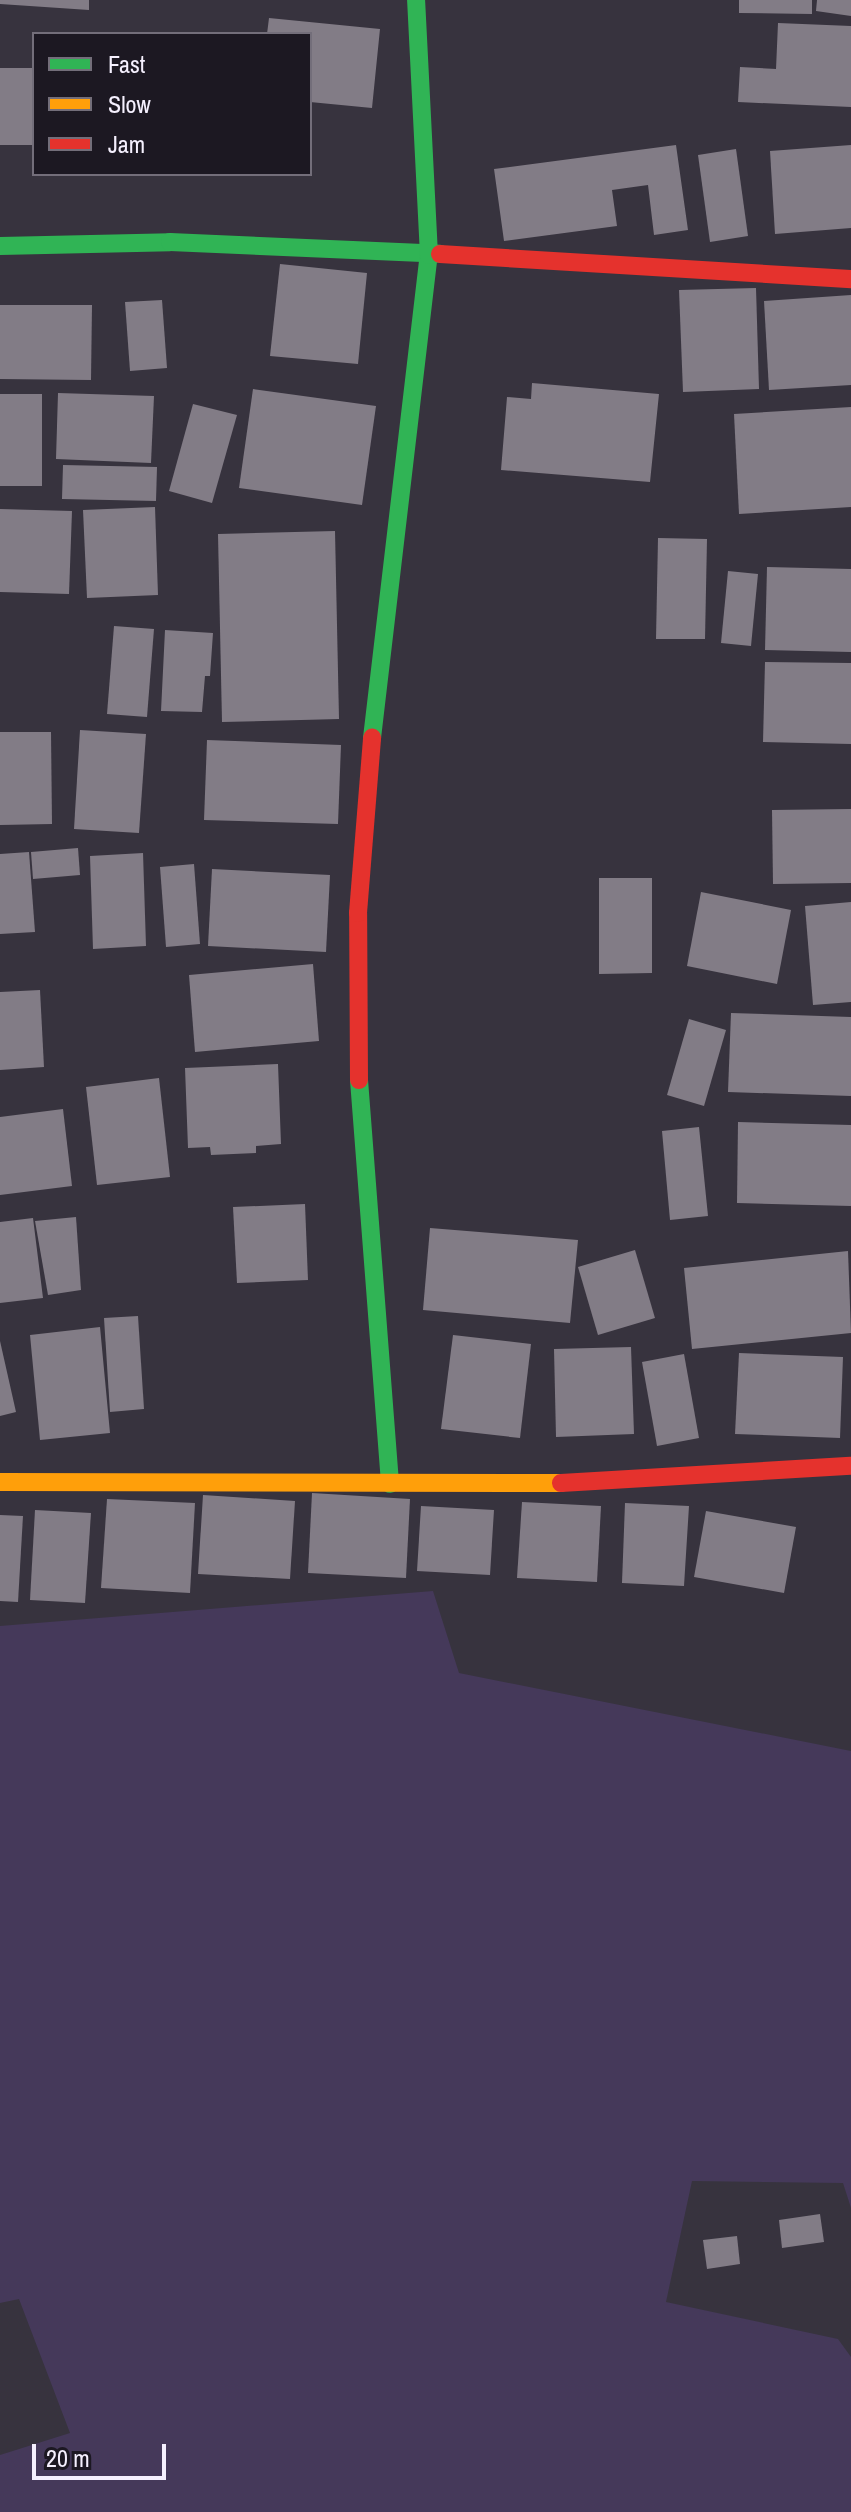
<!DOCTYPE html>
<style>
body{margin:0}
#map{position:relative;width:851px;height:2512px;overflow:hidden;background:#37333e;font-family:"Archivo Narrow",sans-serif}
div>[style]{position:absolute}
.green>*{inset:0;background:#45395a}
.building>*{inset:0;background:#827c86}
.fast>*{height:18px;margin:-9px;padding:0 9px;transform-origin:9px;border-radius:9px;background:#30b455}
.slow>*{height:18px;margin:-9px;padding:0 9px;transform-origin:9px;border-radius:9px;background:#ff9f0a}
.jam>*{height:18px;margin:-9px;padding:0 9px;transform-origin:9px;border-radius:9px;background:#e5322d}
span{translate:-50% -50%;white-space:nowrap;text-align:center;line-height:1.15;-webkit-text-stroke:8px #1c1822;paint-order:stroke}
.legend{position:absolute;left:32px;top:32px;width:280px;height:144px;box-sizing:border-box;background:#1c1822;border:2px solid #736e7a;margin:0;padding:10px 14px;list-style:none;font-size:24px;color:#f5f0fe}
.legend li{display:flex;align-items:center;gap:16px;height:40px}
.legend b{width:40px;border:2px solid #736e7a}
.scale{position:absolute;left:32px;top:2444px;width:134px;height:36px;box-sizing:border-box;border:4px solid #f5f0fe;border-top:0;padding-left:10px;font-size:24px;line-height:28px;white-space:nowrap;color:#f5f0fe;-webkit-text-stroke:6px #1c1822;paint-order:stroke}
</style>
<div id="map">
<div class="green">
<i style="clip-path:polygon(433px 1591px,459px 1673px,851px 1751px,851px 2208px,843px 2183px,692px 2181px,666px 2302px,838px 2339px,851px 2357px,851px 2512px,0 2512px,0 2455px,70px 2433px,19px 2299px,0 2303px,0 1626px)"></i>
</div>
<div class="building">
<i style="clip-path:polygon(0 0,89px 0,89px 10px,0 4px)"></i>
<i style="clip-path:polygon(739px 0,812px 0,812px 14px,739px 13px)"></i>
<i style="clip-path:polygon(817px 0,851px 0,851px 16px,816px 11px)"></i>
<i style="clip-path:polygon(269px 18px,380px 29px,372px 108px,310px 102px,310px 34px,267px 34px)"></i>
<i style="clip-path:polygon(778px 23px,851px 26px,851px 107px,738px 102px,740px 67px,776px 69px)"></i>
<i style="clip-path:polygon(0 68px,34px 68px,34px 145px,0 145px)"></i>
<i style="clip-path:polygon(676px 145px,688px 230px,654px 235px,648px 185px,612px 190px,617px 226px,504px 241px,494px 169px)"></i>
<i style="clip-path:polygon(851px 145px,851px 228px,775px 234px,770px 151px)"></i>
<i style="clip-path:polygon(736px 149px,748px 236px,710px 242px,698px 155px)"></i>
<i style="clip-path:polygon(280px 264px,367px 273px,358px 364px,270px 356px)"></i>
<i style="clip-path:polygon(756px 288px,759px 389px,683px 392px,679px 290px)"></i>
<i style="clip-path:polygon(851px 295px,851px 385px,769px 390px,764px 301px)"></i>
<i style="clip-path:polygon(162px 300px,167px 368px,130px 371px,125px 302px)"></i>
<i style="clip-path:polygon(0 305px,92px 305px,91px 380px,0 379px)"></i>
<i style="clip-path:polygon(532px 383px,659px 394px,650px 482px,501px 470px,507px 397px,531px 399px)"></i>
<i style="clip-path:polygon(253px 389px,376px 406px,362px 505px,239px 488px)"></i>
<i style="clip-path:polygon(58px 393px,154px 396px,151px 463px,56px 459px)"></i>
<i style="clip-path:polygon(0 394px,42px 394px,42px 486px,0 486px)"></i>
<i style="clip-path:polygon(193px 404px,237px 415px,212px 503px,169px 491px)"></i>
<i style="clip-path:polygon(851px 407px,851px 507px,739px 514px,734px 414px)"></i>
<i style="clip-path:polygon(63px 465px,157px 467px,156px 501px,62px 499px)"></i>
<i style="clip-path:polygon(155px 507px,158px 595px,87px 598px,83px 510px)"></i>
<i style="clip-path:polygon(0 509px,72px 511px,69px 594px,0 592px)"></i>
<i style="clip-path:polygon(335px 531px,339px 719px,222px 722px,218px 534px)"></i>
<i style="clip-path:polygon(658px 538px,707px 539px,705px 639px,656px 639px)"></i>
<i style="clip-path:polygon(767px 567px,851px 569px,851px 652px,765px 650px)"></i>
<i style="clip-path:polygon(728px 571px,758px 574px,751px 646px,721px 643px)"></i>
<i style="clip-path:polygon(114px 626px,154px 629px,147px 717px,107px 714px)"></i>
<i style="clip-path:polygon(165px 630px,213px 633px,210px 676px,205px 676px,202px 712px,161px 711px)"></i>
<i style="clip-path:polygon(765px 662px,851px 663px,851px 744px,763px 742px)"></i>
<i style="clip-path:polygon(80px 730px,146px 734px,139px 833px,74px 829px)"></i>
<i style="clip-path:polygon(0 732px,51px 732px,52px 824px,0 825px)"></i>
<i style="clip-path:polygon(207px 740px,341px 745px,338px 824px,204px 820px)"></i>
<i style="clip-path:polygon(851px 809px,851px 883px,773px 884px,772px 810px)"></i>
<i style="clip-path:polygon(78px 848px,80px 875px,33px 879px,31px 852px)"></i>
<i style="clip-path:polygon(29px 852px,35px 932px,0 934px,0 854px)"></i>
<i style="clip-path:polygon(143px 853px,146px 946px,93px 949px,90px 856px)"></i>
<i style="clip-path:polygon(194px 864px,200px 944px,166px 947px,160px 867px)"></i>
<i style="clip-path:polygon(212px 869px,330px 875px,326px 952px,208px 946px)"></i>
<i style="clip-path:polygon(599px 878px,652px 878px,652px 973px,599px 974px)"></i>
<i style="clip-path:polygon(701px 892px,791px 910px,777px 984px,687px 966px)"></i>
<i style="clip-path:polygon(851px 902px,851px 1002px,813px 1005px,805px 906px)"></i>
<i style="clip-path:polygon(313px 964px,319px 1041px,195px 1052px,189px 975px)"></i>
<i style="clip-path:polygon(40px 990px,44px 1067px,0 1070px,0 992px)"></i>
<i style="clip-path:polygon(731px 1013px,851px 1017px,851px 1096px,728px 1092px)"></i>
<i style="clip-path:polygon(689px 1019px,726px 1030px,704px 1106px,667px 1095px)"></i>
<i style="clip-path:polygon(278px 1064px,281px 1144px,256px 1146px,256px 1153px,211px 1155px,210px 1147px,188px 1148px,185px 1068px)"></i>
<i style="clip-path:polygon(159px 1078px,170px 1177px,97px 1185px,86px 1087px)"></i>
<i style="clip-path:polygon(63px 1109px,72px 1186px,0 1195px,0 1117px)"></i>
<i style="clip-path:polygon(738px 1122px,851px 1125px,851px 1206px,737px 1203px)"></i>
<i style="clip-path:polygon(699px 1127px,708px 1216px,670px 1220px,662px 1131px)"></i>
<i style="clip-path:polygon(305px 1204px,308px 1280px,237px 1283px,233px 1207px)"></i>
<i style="clip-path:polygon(76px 1217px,81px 1290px,48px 1295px,35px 1221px)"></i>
<i style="clip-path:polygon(33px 1218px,43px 1298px,0 1303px,0 1222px)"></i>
<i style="clip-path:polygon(430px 1228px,578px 1240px,570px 1323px,423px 1310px)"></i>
<i style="clip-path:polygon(635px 1250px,655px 1318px,598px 1335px,578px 1267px)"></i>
<i style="clip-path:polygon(848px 1251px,851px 1333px,692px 1349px,684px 1268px)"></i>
<i style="clip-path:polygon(138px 1316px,144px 1409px,110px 1412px,104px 1318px)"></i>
<i style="clip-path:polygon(100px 1327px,110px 1433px,40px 1440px,30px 1335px)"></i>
<i style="clip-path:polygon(453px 1335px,531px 1344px,520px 1438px,441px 1429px)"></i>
<i style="clip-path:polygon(0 1341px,16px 1412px,0 1416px)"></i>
<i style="clip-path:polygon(631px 1347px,634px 1434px,556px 1437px,554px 1349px)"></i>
<i style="clip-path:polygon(739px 1353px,843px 1357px,840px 1438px,735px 1434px)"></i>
<i style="clip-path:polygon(684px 1354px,699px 1438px,657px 1446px,642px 1362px)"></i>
<i style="clip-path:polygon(312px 1493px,410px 1499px,406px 1578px,308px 1573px)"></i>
<i style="clip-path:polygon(203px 1495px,295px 1501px,290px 1579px,198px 1574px)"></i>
<i style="clip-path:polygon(107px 1499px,195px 1503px,190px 1593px,101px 1588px)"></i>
<i style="clip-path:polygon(522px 1502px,601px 1506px,597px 1582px,517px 1578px)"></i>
<i style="clip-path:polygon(625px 1503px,689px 1506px,684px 1586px,622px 1583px)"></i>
<i style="clip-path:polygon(421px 1506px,494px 1510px,490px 1575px,417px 1571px)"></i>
<i style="clip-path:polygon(35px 1510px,91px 1513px,85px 1603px,30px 1600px)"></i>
<i style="clip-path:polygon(706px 1511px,796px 1527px,784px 1593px,694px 1577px)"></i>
<i style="clip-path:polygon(0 1515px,23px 1516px,18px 1602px,0 1601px)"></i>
<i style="clip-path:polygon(820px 2214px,824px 2242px,782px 2248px,779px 2220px)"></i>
<i style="clip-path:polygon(737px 2236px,740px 2264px,707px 2269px,703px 2240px)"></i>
</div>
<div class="fast">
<i style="left:0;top:246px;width:170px;rotate:-1.3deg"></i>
<i style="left:170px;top:242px;width:270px;rotate:2.5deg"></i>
<i style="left:372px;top:738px;width:486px;rotate:-83.3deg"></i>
<i style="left:429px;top:255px;width:255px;rotate:-92.9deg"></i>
<i style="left:359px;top:1080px;width:405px;rotate:85.6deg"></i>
</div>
<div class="slow">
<i style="left:0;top:1482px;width:561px;rotate:0.1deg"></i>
</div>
<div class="jam">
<i style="left:440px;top:254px;width:412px;rotate:3.5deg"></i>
<i style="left:359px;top:1080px;width:167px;rotate:-90.3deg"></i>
<i style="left:358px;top:913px;width:176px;rotate:-85.4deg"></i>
<i style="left:561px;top:1483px;width:290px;rotate:-3.4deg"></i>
</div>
<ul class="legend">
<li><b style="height:10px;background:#30b455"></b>Fast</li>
<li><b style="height:10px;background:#ff9f0a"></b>Slow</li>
<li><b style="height:10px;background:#e5322d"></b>Jam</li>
</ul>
<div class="scale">20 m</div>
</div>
